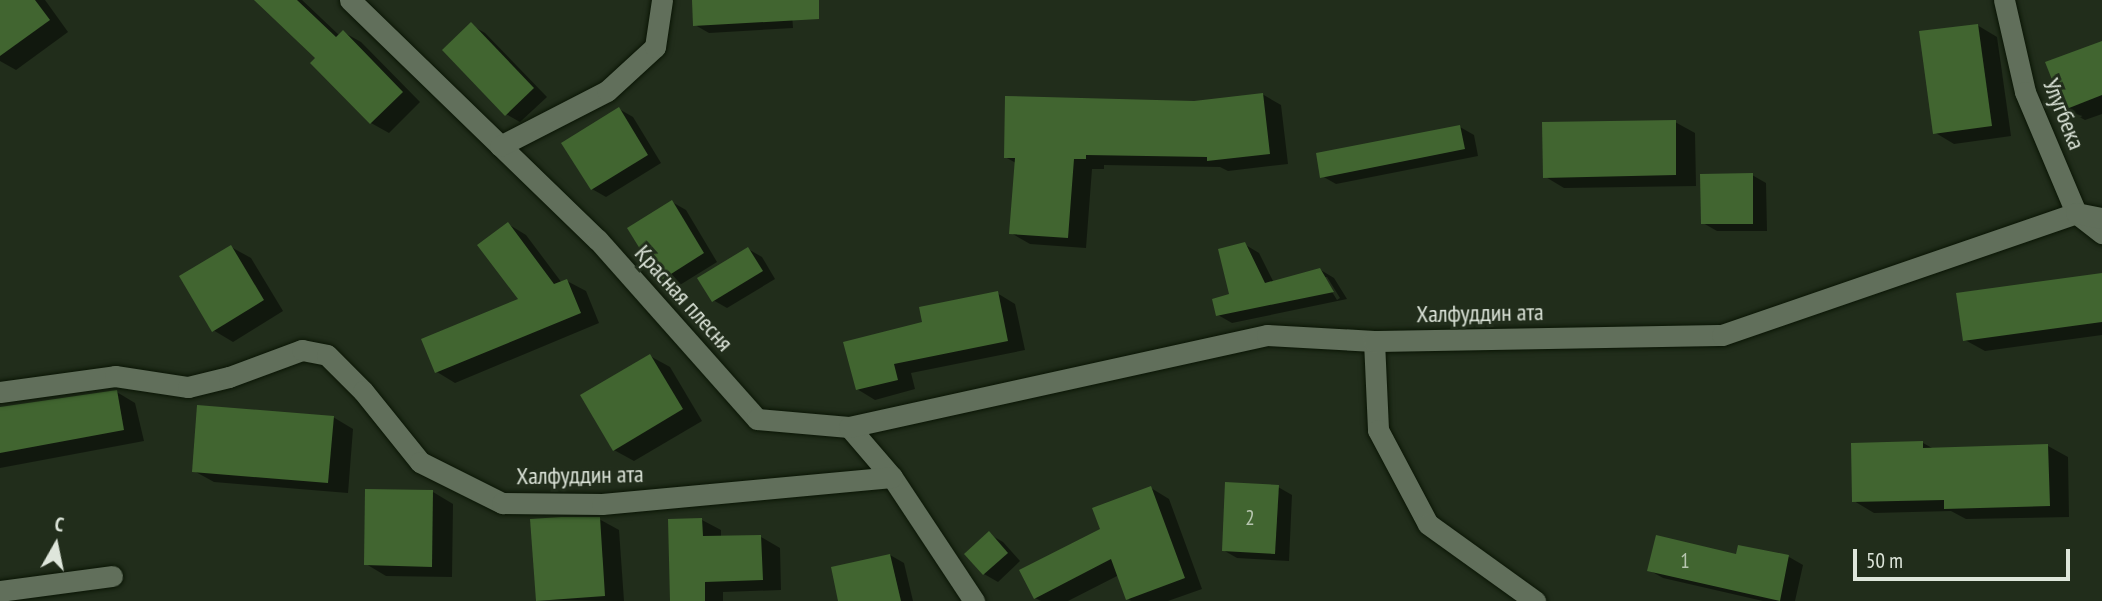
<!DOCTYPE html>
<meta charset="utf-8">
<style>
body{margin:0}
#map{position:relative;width:2102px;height:601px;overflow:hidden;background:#212d1b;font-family:"PT Sans Narrow",sans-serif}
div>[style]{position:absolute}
.shadow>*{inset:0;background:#0007}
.building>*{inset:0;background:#416530}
.roads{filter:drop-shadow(0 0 2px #0a1505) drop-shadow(0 0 2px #0a1505)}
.minor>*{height:21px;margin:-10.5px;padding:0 10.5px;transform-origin:10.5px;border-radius:10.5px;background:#616f5b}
span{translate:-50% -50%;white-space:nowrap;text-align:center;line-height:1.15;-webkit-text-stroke:6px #212d1b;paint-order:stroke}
.number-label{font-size:21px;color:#b7c6b0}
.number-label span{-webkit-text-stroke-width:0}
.street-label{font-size:24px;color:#dee6db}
.north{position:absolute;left:21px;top:510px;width:70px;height:70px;-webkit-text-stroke:5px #212d1b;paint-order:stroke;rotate:9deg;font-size:19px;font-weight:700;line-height:28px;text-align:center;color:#dee6db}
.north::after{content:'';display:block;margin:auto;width:24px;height:32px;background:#dee6db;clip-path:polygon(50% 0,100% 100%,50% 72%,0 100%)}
.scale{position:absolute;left:1853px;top:549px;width:217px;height:32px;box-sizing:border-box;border:4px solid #dee6db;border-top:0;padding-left:9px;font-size:21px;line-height:24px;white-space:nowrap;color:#dee6db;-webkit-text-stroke:5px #212d1b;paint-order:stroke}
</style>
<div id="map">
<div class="shadow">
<i style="clip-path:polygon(0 0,45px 0,68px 32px,16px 70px,0 61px)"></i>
<i style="clip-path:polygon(257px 0,302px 0,340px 36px,343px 32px,361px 42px,420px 102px,389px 133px,371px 123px,312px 63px,317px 58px)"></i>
<i style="clip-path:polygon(693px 0,791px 0,793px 28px,709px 33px,695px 25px)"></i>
<i style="clip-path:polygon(471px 25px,485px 33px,547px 97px,520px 122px,506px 114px)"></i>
<i style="clip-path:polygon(1977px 25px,1997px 37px,2011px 136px,1954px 144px,1934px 132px)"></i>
<i style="clip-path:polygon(2102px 43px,2102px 114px,2085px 120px,2065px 109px)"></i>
<i style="clip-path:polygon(1262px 94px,1281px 105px,1288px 164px,1228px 171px,1220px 167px,1104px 165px,1104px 169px,1092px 169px,1086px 248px,1030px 244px,1011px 233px,1016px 163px,1005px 157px,1194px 103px)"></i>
<i style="clip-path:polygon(619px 109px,633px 117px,661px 163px,606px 197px,592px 189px)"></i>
<i style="clip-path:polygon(1675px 122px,1695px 133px,1696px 186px,1564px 188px,1544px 176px)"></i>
<i style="clip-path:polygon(1460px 127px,1474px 135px,1478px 156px,1336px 184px,1322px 176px)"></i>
<i style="clip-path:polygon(1752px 175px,1766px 183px,1767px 231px,1717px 231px,1703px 223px)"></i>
<i style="clip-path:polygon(672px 202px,686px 210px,717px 262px,675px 288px,661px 280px)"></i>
<i style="clip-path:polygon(508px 224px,526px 235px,562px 283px,567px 281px,586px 291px,599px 323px,455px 383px,437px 372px,521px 300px)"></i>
<i style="clip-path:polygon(evenodd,1244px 244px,1259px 253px,1274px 283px,1319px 269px,1334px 278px,1347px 299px,1232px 323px,1218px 315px,1231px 295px,1244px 244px,1323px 277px,1327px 277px,1340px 298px,1337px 300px,1323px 277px)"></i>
<i style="clip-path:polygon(231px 247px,251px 258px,283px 311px,233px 342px,213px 330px)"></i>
<i style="clip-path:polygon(748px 249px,762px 257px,775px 279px,727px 308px,713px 300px)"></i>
<i style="clip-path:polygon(2102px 274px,2102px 335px,1985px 351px,1965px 340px)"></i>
<i style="clip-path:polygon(997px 293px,1015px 304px,1025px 350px,911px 373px,915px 389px,875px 400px,857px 389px,924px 324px)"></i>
<i style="clip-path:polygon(650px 356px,670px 367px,702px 421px,634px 461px,614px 450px)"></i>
<i style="clip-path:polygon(115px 391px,135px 403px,144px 441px,0 468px,0 410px)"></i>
<i style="clip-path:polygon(333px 417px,353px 429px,348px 493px,214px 482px,194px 471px)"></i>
<i style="clip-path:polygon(1923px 443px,1934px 449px,2048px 446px,2068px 457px,2069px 517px,1966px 519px,1951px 511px,1874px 513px,1854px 501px)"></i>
<i style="clip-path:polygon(1278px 487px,1292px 495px,1289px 561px,1237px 558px,1223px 550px)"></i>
<i style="clip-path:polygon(1151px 488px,1169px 499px,1202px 589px,1168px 601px,1131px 601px,1127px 598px,1119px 575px,1068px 601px,1041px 601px,1035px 598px,1102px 529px)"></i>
<i style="clip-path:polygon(433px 492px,453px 504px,452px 577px,386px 576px,366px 564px)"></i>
<i style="clip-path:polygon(599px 519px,619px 530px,624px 601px,537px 600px)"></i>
<i style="clip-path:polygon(702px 520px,721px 530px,721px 538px,761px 537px,780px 548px,781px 590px,723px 592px,723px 601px,672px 601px)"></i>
<i style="clip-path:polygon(989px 534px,1003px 542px,1020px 561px,998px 582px,984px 574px)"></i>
<i style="clip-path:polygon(1739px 547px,1789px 557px,1803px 565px,1795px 601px,1763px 601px,1663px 578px,1649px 570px,1737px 556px)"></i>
<i style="clip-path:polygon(890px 555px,904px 563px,913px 601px,840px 601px)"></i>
</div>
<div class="building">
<i style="clip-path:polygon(0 0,35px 0,50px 20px,0 56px)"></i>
<i style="clip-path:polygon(254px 0,297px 0,336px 37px,343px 30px,403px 92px,370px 124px,310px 63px,315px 58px)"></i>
<i style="clip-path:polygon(692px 0,819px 0,819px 19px,693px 26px)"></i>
<i style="clip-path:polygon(471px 22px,534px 88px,505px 116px,442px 50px)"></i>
<i style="clip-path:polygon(1978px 24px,1992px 126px,1933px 134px,1919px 31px)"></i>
<i style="clip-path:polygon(2102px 41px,2102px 95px,2064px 110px,2045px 62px)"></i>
<i style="clip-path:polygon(1263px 93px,1270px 154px,1207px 161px,1207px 157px,1086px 155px,1086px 159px,1074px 159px,1068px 238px,1009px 234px,1015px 158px,1004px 158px,1005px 96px,1194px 101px)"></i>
<i style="clip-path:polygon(619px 107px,648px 155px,591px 190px,561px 143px)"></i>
<i style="clip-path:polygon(1676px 120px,1676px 175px,1543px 178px,1542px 122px)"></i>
<i style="clip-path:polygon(1460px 125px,1465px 149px,1320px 178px,1316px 153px)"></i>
<i style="clip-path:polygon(1753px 173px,1753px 224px,1701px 224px,1700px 174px)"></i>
<i style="clip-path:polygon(672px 200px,704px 253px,660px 281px,627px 228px)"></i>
<i style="clip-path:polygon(508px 222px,554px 284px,567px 279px,581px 313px,435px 373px,421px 339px,518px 299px,477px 245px)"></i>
<i style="clip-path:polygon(1245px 242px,1265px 283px,1320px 268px,1334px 292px,1216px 316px,1212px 299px,1229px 294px,1218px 249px)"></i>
<i style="clip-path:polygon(231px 245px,264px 300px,212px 332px,179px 276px)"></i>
<i style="clip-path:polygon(748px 247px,763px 271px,712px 302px,697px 278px)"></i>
<i style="clip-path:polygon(2102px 273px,2102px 322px,1963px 341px,1956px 293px)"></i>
<i style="clip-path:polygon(998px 291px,1008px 341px,894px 364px,898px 380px,856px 390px,843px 342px,922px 322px,919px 307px)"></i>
<i style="clip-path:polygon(650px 354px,683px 409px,613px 451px,580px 395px)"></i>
<i style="clip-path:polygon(117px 390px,124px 430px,0 453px,0 407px)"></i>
<i style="clip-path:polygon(197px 405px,334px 416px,328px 483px,192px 472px)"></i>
<i style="clip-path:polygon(1923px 441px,1923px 448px,2048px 444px,2050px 506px,1944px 509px,1944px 500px,1852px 502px,1851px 443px)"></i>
<i style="clip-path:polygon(1225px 482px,1279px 485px,1275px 554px,1222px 551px)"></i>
<i style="clip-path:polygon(1151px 486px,1185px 578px,1126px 600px,1111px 559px,1034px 599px,1019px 570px,1100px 529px,1092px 508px)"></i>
<i style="clip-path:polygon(365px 489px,433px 490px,432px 567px,364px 565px)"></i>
<i style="clip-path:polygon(561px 517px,600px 517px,605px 596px,536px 601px,530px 519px)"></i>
<i style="clip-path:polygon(702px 518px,703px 536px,761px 535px,763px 580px,705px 582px,705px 601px,670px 601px,668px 519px)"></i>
<i style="clip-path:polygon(989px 531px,1008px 553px,983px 575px,964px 554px)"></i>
<i style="clip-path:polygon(1656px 535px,1736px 554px,1738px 545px,1789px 555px,1780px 601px,1647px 571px)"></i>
<i style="clip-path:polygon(890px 554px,901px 601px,838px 601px,831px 567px)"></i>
</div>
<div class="roads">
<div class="minor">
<i style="left:350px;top:0;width:345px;rotate:44.1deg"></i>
<i style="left:598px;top:240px;width:239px;rotate:48.4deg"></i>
<i style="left:757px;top:419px;width:92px;rotate:5deg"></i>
<i style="left:849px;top:427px;width:66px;rotate:49.3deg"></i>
<i style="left:892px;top:477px;width:149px;rotate:56.5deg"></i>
<i style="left:2004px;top:0;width:94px;rotate:77.1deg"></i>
<i style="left:2025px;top:92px;width:131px;rotate:67.1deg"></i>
<i style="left:2076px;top:213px;width:33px;rotate:38deg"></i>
<i style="left:500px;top:146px;width:120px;rotate:-27.2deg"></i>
<i style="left:607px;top:91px;width:65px;rotate:-42.5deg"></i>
<i style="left:655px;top:47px;width:48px;rotate:-81.5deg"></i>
<i style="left:1374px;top:341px;width:89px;rotate:87.4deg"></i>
<i style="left:1378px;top:430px;width:106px;rotate:62deg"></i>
<i style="left:1428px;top:524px;width:132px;rotate:35.7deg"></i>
<i style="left:0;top:392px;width:116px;rotate:-7.9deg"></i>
<i style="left:115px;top:376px;width:74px;rotate:8.6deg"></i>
<i style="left:188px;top:387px;width:42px;rotate:-13.7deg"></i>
<i style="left:229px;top:377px;width:78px;rotate:-20.3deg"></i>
<i style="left:302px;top:350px;width:25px;rotate:11deg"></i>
<i style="left:327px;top:355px;width:51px;rotate:45deg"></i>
<i style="left:363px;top:391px;width:91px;rotate:51.2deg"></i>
<i style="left:420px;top:462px;width:92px;rotate:26.6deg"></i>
<i style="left:502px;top:503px;width:100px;rotate:0.6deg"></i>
<i style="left:602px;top:504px;width:291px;rotate:-5.3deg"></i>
<i style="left:849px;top:427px;width:428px;rotate:-12.4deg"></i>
<i style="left:1267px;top:335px;width:107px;rotate:3.2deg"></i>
<i style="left:1374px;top:341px;width:348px;rotate:-1deg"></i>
<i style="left:1722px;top:335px;width:374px;rotate:-19deg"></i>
<i style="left:2076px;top:213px;width:26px;rotate:11deg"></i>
<i style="left:0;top:591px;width:113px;rotate:-7.6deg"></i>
</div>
</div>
<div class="number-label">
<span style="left:1250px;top:518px">2</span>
<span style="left:1685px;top:561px">1</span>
</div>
<div class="street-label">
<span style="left:2064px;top:114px;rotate:68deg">Улугбека</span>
<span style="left:684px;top:298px;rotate:48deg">Красная плесня</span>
<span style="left:1480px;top:313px;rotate:-1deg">Халфуддин ата</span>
<span style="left:580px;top:475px;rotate:-1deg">Халфуддин ата</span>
</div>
<div class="north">С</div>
<div class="scale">50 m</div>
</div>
